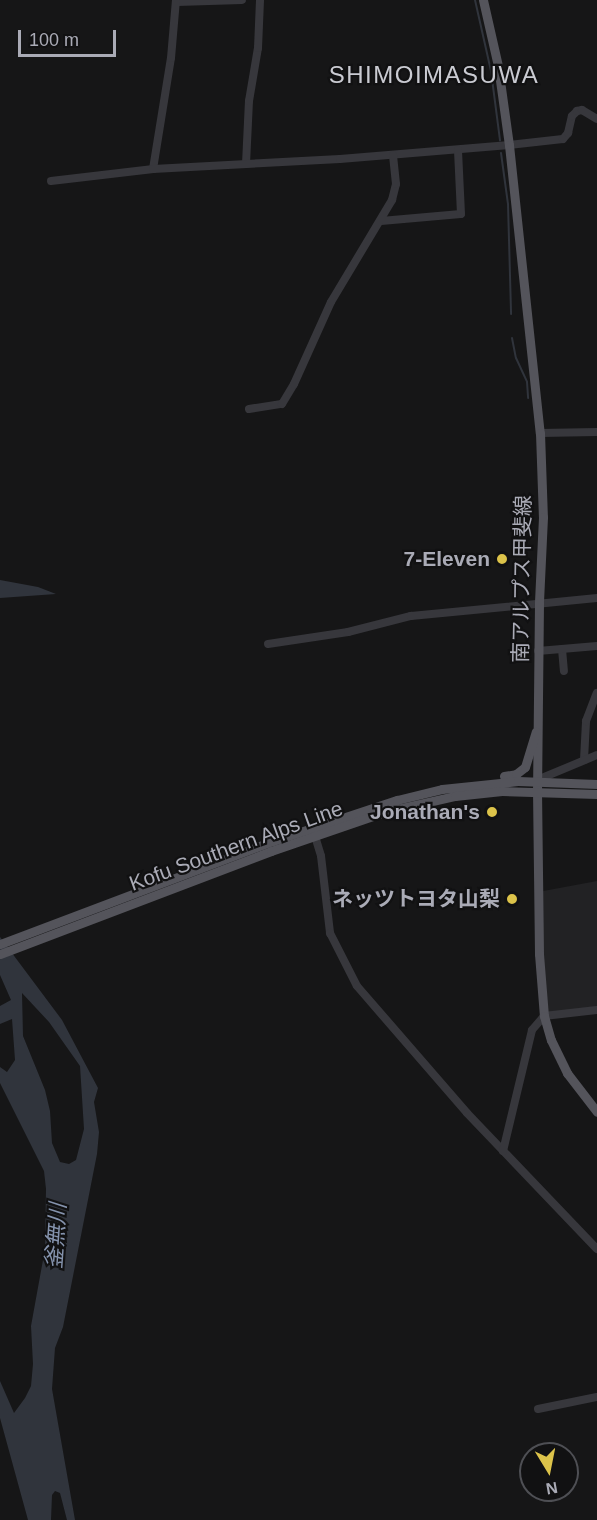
<!DOCTYPE html>
<meta charset="utf-8">
<style>
body{margin:0}
#map{position:relative;width:597px;height:1520px;overflow:hidden;background:#161617;font-family:Helvetica,"Noto Sans JP",sans-serif}
div>[style]{position:absolute}
.built>*{inset:0;background:#222224}
.water>*{inset:0;background:#30343c}
.stream>*{height:2px;margin:-1px;padding:0 1px;transform-origin:1px;border-radius:1px;background:#30343c}
.minor>*{height:8px;margin:-4px;padding:0 4px;transform-origin:4px;border-radius:4px;background:#37373c}
.major>*{height:9px;margin:-4.5px;padding:0 4.5px;transform-origin:4.5px;border-radius:4.5px;background:#54545b}
.dots>*{width:16px;height:16px;translate:-50% -50%;box-sizing:border-box;border:3px solid #111112;border-radius:50%}
span{translate:-50% -50%;white-space:nowrap;text-align:center;line-height:1.15;-webkit-text-stroke:4.5px #111112;paint-order:stroke}
.poi-label{font-size:21px;color:#aaabb6;font-weight:700}
.right{translate:-100% -50%;text-align:right}
.street-label{font-size:21px;color:#aaabb6}
.water-label{font-size:22px;color:#8593ad;font-style:italic}
.quarter-label{font-size:24px;color:#cacbd2;letter-spacing:1.5px}
.north{position:absolute;left:519px;top:1442px;width:60px;height:60px;box-sizing:border-box;background:#111112;border:2px solid #4e4f54;border-radius:50%;rotate:170deg;font-size:16px;font-weight:700;line-height:24px;text-align:center;color:#aaabb6}
.north::after{content:'';display:block;margin:auto;width:21px;height:27px;background:#dcc34a;clip-path:polygon(50% 0,100% 100%,50% 72%,0 100%)}
.scale{position:absolute;left:18px;top:30px;width:98px;height:27px;box-sizing:border-box;border:3px solid #aaabb6;border-top:0;padding-left:8px;font-size:18px;line-height:21px;white-space:nowrap;color:#aaabb6;-webkit-text-stroke:4px #111112;paint-order:stroke}
</style>
<div id="map">
<div class="built">
<i style="clip-path:polygon(597px 881px,597px 1010px,544px 1016px,538px 892px)"></i>
</div>
<div class="water">
<i style="clip-path:polygon(0 580px,38px 587px,56px 594px,0 598px)"></i>
<i style="clip-path:polygon(evenodd,0 937px,62px 1020px,98px 1088px,94px 1102px,99px 1132px,97px 1154px,63px 1327px,55px 1348px,52px 1389px,75px 1520px,67px 1520px,60px 1493px,55px 1491px,52px 1495px,51px 1520px,28px 1520px,0 1418px,0 1381px,14px 1413px,25px 1398px,31px 1386px,33px 1364px,31px 1326px,45px 1249px,46px 1189px,44px 1171px,0 1083px,0 1067px,7px 1072px,15px 1060px,12px 1019px,0 1024px,0 1006px,11px 1000px,0 975px,0 937px,22px 993px,49px 1022px,80px 1066px,84px 1129px,76px 1160px,69px 1164px,60px 1162px,52px 1143px,50px 1111px,45px 1090px,23px 1036px,22px 993px)"></i>
</div>
<div class="stream">
<i style="left:475px;top:0;width:73px;rotate:77.3deg"></i>
<i style="left:491px;top:71px;width:70px;rotate:82.6deg"></i>
<i style="left:501px;top:153px;width:51px;rotate:82.2deg"></i>
<i style="left:508px;top:204px;width:110px;rotate:88.4deg"></i>
<i style="left:512px;top:338px;width:20px;rotate:79deg"></i>
<i style="left:516px;top:358px;width:26px;rotate:65deg"></i>
<i style="left:527px;top:382px;width:16px;rotate:86deg"></i>
</div>
<div class="minor">
<i style="left:177px;top:2px;width:65px;rotate:-1.8deg"></i>
<i style="left:246px;top:164px;width:63px;rotate:-87.3deg"></i>
<i style="left:249px;top:101px;width:54px;rotate:-80.4deg"></i>
<i style="left:258px;top:48px;width:48px;rotate:-87.6deg"></i>
<i style="left:153px;top:169px;width:112px;rotate:-80.8deg"></i>
<i style="left:171px;top:58px;width:58px;rotate:-85.1deg"></i>
<i style="left:51px;top:181px;width:103px;rotate:-6.7deg"></i>
<i style="left:153px;top:169px;width:187px;rotate:-3.1deg"></i>
<i style="left:340px;top:159px;width:170px;rotate:-4.7deg"></i>
<i style="left:509px;top:145px;width:54px;rotate:-6.3deg"></i>
<i style="left:563px;top:139px;width:8px;rotate:-50deg"></i>
<i style="left:568px;top:133px;width:17px;rotate:-77deg"></i>
<i style="left:572px;top:116px;width:7px;rotate:-45deg"></i>
<i style="left:577px;top:111px;width:5px;rotate:-11deg"></i>
<i style="left:582px;top:110px;width:17px;rotate:31deg"></i>
<i style="left:381px;top:221px;width:80px;rotate:-5deg"></i>
<i style="left:461px;top:214px;width:64px;rotate:-92.7deg"></i>
<i style="left:249px;top:409px;width:33px;rotate:-9deg"></i>
<i style="left:282px;top:404px;width:23px;rotate:-59deg"></i>
<i style="left:294px;top:384px;width:90px;rotate:-65.7deg"></i>
<i style="left:331px;top:302px;width:119px;rotate:-59.1deg"></i>
<i style="left:392px;top:200px;width:16px;rotate:-76deg"></i>
<i style="left:396px;top:184px;width:29px;rotate:-96deg"></i>
<i style="left:540px;top:433px;width:57px;rotate:-1deg"></i>
<i style="left:268px;top:644px;width:81px;rotate:-8.5deg"></i>
<i style="left:348px;top:632px;width:65px;rotate:-14.3deg"></i>
<i style="left:411px;top:616px;width:187px;rotate:-5.5deg"></i>
<i style="left:562px;top:649px;width:22px;rotate:85deg"></i>
<i style="left:538px;top:651px;width:59px;rotate:-4.8deg"></i>
<i style="left:584px;top:760px;width:39px;rotate:-87deg"></i>
<i style="left:586px;top:721px;width:30px;rotate:-69deg"></i>
<i style="left:537px;top:780px;width:65px;rotate:-22.6deg"></i>
<i style="left:314px;top:833px;width:24px;rotate:73deg"></i>
<i style="left:321px;top:856px;width:78px;rotate:83.3deg"></i>
<i style="left:330px;top:933px;width:59px;rotate:63deg"></i>
<i style="left:357px;top:986px;width:168px;rotate:49.1deg"></i>
<i style="left:467px;top:1113px;width:188px;rotate:46.3deg"></i>
<i style="left:503px;top:1151px;width:124px;rotate:-76.5deg"></i>
<i style="left:532px;top:1030px;width:18px;rotate:-49deg"></i>
<i style="left:544px;top:1016px;width:53px;rotate:-6.5deg"></i>
<i style="left:538px;top:1409px;width:60px;rotate:-11.5deg"></i>
</div>
<div class="major">
<i style="left:483px;top:0;width:68px;rotate:77.2deg"></i>
<i style="left:498px;top:66px;width:80px;rotate:82.1deg"></i>
<i style="left:509px;top:145px;width:290px;rotate:83.9deg"></i>
<i style="left:540px;top:433px;width:84px;rotate:88deg"></i>
<i style="left:543px;top:517px;width:86px;rotate:92.7deg"></i>
<i style="left:539px;top:603px;width:187px;rotate:90.6deg"></i>
<i style="left:537px;top:790px;width:164px;rotate:89.3deg"></i>
<i style="left:539px;top:954px;width:62px;rotate:85.4deg"></i>
<i style="left:544px;top:1016px;width:25px;rotate:74deg"></i>
<i style="left:551px;top:1040px;width:37px;rotate:64deg"></i>
<i style="left:567px;top:1073px;width:49px;rotate:52.4deg"></i>
<i style="left:504px;top:776px;width:12px;rotate:-9deg"></i>
<i style="left:516px;top:774px;width:11px;rotate:-38deg"></i>
<i style="left:525px;top:767px;width:37px;rotate:-73deg"></i>
<i style="left:0;top:944px;width:292px;rotate:-20.7deg"></i>
<i style="left:273px;top:841px;width:131px;rotate:-18.3deg"></i>
<i style="left:397px;top:800px;width:46px;rotate:-13.7deg"></i>
<i style="left:442px;top:789px;width:76px;rotate:-6deg"></i>
<i style="left:518px;top:781px;width:79px;rotate:2.2deg"></i>
<i style="left:0;top:954px;width:290px;rotate:-20.8deg"></i>
<i style="left:271px;top:851px;width:120px;rotate:-19deg"></i>
<i style="left:384px;top:812px;width:73px;rotate:-12.7deg"></i>
<i style="left:455px;top:796px;width:47px;rotate:-6.1deg"></i>
<i style="left:502px;top:791px;width:95px;rotate:1.8deg"></i>
</div>
<div class="dots">
<i style="left:502px;top:559px;background:#dcc34a"></i>
<i style="left:492px;top:812px;background:#dcc34a"></i>
<i style="left:512px;top:899px;background:#dcc34a"></i>
</div>
<div class="poi-label">
<span class="right" style="left:490px;top:559px">7-Eleven</span>
<span class="right" style="left:480px;top:812px">Jonathan's</span>
<span class="right" style="left:500px;top:899px">ネッツトヨタ山梨</span>
</div>
<div class="street-label">
<span style="left:522px;top:579px;rotate:-89deg">南アルプス甲斐線</span>
<span style="left:236px;top:846px;rotate:-20deg">Kofu Southern Alps Line</span>
</div>
<div class="water-label">
<span style="left:56px;top:1236px;rotate:-86deg">釜無川</span>
</div>
<div class="quarter-label">
<span style="left:434px;top:75px">SHIMOIMASUWA</span>
</div>
<div class="north">N</div>
<div class="scale">100 m</div>
</div>
